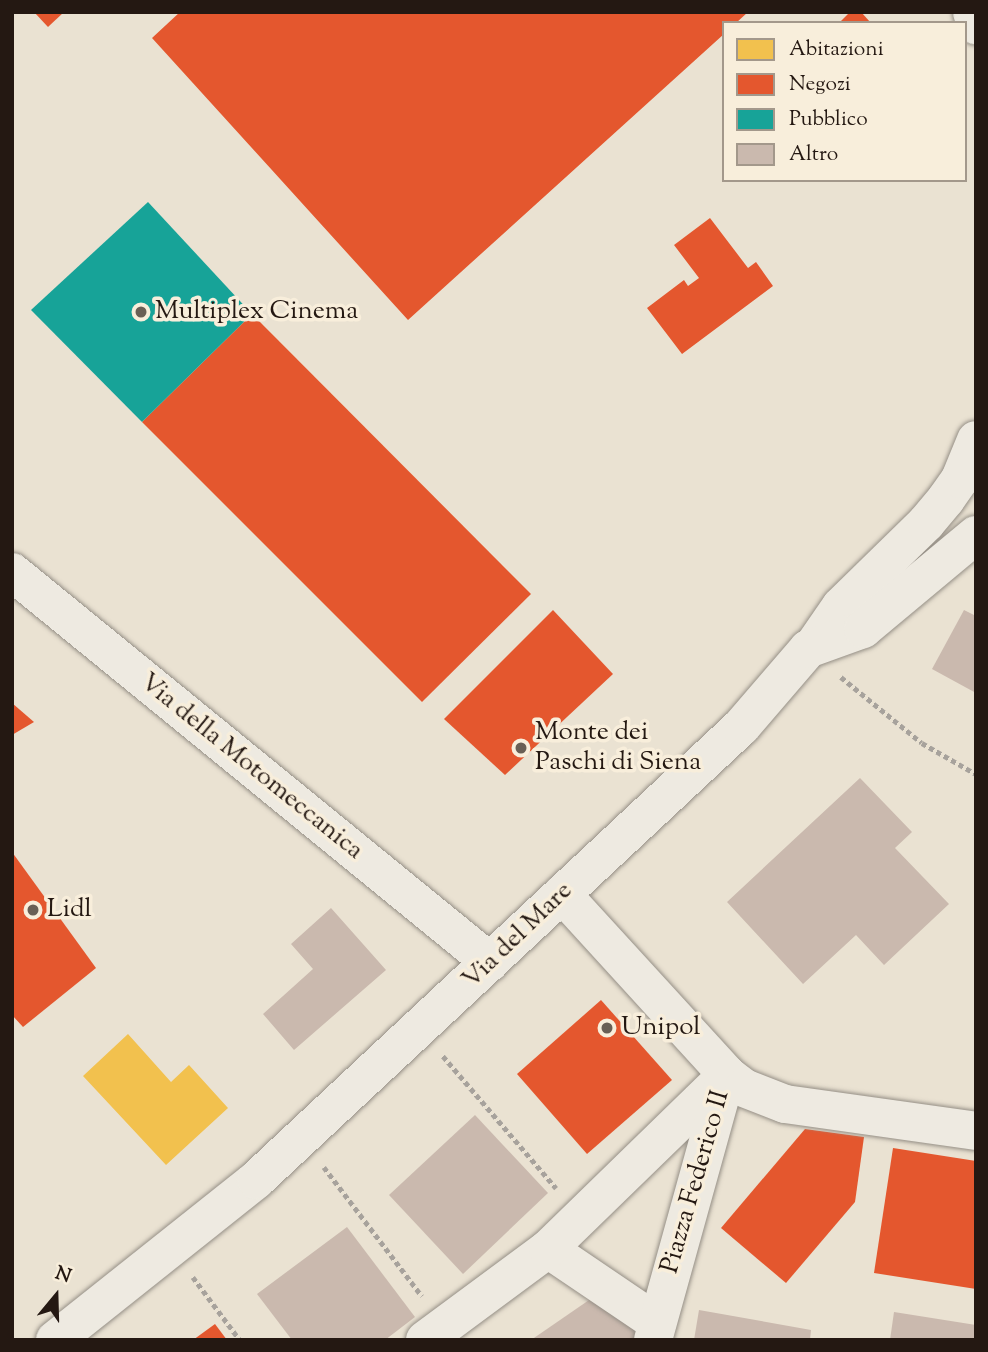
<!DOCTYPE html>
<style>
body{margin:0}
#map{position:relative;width:988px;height:1352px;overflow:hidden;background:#eae2d2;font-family:"Sorts Mill Goudy",serif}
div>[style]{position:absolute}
.homes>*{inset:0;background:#f2c14e}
.shops>*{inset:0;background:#e4572e}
.public>*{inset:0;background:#17a398}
.building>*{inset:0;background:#cab9ae}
.path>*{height:4.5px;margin-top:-2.25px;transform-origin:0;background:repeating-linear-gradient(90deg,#a7a29c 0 5px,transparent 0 8.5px)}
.roads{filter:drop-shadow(0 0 2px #958f86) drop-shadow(0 0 2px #958f86)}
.street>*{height:38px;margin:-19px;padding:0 19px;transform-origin:19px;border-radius:19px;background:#eeeae1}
.secondary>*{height:38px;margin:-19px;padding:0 19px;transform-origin:19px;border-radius:19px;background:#eeeae1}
.dots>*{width:19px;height:19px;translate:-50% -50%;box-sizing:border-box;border:4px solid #f8eedb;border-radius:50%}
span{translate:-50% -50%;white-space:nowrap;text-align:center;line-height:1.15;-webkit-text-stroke:7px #f8eedb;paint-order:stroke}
.poi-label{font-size:26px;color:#241812}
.left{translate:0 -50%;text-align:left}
.street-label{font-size:26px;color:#241812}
.frame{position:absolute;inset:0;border:14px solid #241812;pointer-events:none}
.legend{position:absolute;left:722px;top:21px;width:245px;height:161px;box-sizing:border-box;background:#f8eedb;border:2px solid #a3988b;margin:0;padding:9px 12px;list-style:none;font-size:21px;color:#241812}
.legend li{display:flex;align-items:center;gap:14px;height:35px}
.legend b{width:35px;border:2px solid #a3988b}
.north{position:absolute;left:21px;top:1261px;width:70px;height:70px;-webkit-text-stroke:5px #f8eedb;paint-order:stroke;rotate:19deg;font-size:19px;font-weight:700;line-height:28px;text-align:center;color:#241812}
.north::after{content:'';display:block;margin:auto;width:24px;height:32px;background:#241812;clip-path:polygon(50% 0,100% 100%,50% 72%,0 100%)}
</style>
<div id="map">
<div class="homes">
<i style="clip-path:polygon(128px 1034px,171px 1082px,189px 1065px,228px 1108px,166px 1165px,83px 1076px)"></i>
</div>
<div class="shops">
<i style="clip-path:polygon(34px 12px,64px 12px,48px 27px)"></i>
<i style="clip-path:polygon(180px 12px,748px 12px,736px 23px,724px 23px,724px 34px,408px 320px,152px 38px)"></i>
<i style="clip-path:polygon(850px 12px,861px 12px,871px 23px,839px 23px)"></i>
<i style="clip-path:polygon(710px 218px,748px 268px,756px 262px,773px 286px,682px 354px,647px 308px,684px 280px,688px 286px,699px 278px,674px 245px)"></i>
<i style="clip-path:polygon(252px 314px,531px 594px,422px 702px,142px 422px)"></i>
<i style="clip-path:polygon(553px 610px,613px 674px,505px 775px,444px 719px)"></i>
<i style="clip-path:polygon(12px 703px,34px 722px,12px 735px)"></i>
<i style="clip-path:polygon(12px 852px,96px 968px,23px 1027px,12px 1015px)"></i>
<i style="clip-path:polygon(601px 1000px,672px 1080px,587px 1154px,517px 1074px)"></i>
<i style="clip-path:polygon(805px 1129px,864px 1137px,855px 1202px,786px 1283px,721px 1228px)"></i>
<i style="clip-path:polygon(893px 1148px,976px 1161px,976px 1289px,874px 1273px)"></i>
<i style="clip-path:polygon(215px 1324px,227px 1340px,193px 1340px)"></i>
</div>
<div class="public">
<i style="clip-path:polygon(148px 202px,252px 314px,142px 422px,31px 310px)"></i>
</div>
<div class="building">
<i style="clip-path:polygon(964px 610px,976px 616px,976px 693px,932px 669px)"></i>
<i style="clip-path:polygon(860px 778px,912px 832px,895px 848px,949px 904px,884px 965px,856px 935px,803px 984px,727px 902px)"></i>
<i style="clip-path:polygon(331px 908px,386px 970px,294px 1050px,263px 1014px,313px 969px,291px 944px)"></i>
<i style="clip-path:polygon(475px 1115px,548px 1193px,463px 1274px,389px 1195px)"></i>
<i style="clip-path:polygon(347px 1227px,415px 1317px,385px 1340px,292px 1340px,257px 1294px)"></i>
<i style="clip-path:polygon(592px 1298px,640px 1332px,638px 1340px,531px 1340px)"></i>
<i style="clip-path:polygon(699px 1310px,811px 1330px,810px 1340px,694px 1340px)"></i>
<i style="clip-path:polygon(894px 1312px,976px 1325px,976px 1340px,890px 1340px)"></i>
</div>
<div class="path">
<i style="left:841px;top:677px;width:104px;rotate:39.2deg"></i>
<i style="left:922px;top:743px;width:62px;rotate:29.9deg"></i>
<i style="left:443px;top:1056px;width:174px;rotate:49.4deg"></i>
<i style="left:324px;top:1167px;width:162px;rotate:52.8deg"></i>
<i style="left:193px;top:1277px;width:79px;rotate:53.3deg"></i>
</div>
<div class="roads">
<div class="street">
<i style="left:12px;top:572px;width:617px;rotate:39.21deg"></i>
<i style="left:548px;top:1249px;width:130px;rotate:34.1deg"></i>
<i style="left:425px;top:1340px;width:153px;rotate:-36.5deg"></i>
<i style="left:548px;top:1249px;width:250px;rotate:-44.2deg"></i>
<i style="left:653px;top:1340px;width:273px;rotate:-74.5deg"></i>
</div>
<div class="secondary">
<i style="left:972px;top:12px;width:14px;rotate:73deg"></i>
<i style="left:814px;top:645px;width:47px;rotate:-55.3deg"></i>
<i style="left:841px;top:606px;width:119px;rotate:-44.3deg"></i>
<i style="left:926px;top:523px;width:31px;rotate:-50deg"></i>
<i style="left:946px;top:499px;width:24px;rotate:-55deg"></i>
<i style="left:960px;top:479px;width:42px;rotate:-67.7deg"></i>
<i style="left:562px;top:894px;width:245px;rotate:47.6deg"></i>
<i style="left:727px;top:1075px;width:21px;rotate:37deg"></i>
<i style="left:744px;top:1088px;width:44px;rotate:21.3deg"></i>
<i style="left:785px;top:1104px;width:193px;rotate:8deg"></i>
<i style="left:55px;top:1340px;width:257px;rotate:-38.5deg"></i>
<i style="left:256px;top:1180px;width:664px;rotate:-43.05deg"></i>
<i style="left:741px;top:727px;width:103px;rotate:-49.3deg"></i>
<i style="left:808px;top:649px;width:59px;rotate:-20deg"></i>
<i style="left:863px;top:629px;width:147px;rotate:-39.8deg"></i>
</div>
</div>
<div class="dots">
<i style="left:141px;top:312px;background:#695f55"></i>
<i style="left:521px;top:748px;background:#695f55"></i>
<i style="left:33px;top:910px;background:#695f55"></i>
<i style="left:607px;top:1028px;background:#695f55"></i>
</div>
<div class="poi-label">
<span class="left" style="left:155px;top:312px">Multiplex Cinema</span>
<span class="left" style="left:535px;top:748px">Monte dei<br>Paschi di Siena</span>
<span class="left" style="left:47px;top:910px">Lidl</span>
<span class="left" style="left:621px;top:1028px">Unipol</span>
</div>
<div class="street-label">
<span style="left:251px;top:767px;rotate:39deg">Via della Motomeccanica</span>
<span style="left:518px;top:936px;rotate:-44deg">Via del Mare</span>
<span style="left:696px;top:1182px;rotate:-74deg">Piazza Federico II</span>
</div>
<div class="frame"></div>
<ul class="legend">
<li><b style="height:19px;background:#f2c14e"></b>Abitazioni</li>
<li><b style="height:19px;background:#e4572e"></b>Negozi</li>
<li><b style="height:19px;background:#17a398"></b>Pubblico</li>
<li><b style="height:19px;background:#cab9ae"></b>Altro</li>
</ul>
<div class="north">N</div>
</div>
